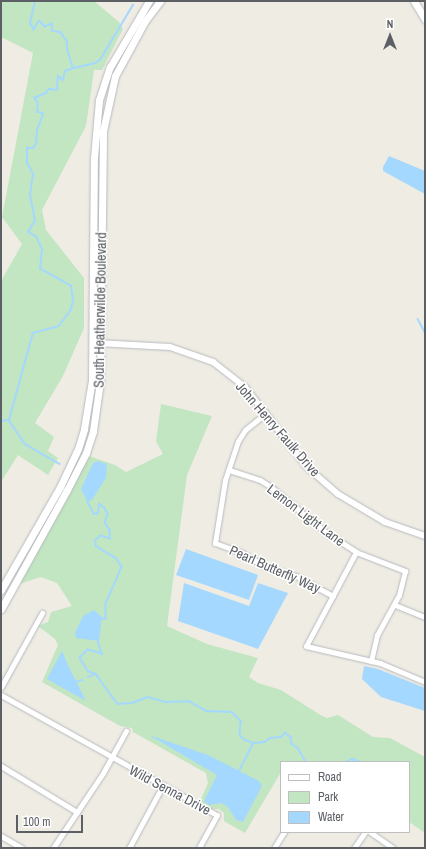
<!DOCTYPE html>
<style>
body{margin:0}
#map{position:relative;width:426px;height:849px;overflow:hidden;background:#efece4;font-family:"Archivo Narrow",sans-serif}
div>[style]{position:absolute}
.green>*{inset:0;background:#c1e6c1}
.water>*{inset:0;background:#a5d8fe}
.stream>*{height:1.5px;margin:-0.75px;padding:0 0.75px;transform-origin:0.75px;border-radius:0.75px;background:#a5d8fe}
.roads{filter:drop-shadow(0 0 1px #b7babe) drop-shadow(0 0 1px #b7babe)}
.minor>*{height:5px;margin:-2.5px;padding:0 2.5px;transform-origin:2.5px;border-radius:2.5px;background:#fff}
.tertiary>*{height:6px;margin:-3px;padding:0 3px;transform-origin:3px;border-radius:3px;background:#fff}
.secondary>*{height:7px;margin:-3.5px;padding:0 3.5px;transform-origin:3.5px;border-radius:3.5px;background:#fff}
span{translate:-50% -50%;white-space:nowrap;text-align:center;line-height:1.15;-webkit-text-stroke:3px #fff;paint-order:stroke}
.street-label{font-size:14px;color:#5c6065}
.frame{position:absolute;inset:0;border:2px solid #5c6065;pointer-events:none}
.legend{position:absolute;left:280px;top:761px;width:130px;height:72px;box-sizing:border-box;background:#fff;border:1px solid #bebfc1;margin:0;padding:5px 7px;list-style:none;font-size:12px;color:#5c6065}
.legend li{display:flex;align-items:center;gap:8px;height:20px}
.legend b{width:20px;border:1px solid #bebfc1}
.north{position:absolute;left:370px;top:16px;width:40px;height:40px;-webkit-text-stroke:3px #fff;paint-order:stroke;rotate:0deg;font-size:11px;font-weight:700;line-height:16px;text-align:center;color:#5c6065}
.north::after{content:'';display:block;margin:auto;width:14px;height:18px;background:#5c6065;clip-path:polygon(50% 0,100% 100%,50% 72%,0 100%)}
.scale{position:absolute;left:16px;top:815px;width:67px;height:18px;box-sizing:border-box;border:2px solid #5c6065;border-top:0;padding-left:5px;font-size:12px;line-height:14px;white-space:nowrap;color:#5c6065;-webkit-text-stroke:3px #fff;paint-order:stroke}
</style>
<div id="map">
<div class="green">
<i style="clip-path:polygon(1px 1px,94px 1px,119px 22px,123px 29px,102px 70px,94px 70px,86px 126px,42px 210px,46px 230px,84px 278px,84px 328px,63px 376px,35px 423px,54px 437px,48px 451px,58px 458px,48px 475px,18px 455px,1px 482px,1px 281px,22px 244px,2px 217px,33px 53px,1px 37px)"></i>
<i style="clip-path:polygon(161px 404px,212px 416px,187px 475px,167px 626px,207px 644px,258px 658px,249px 677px,258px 683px,281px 690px,322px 716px,327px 718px,338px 715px,373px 737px,390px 738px,425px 757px,425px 833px,409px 822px,409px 762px,281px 762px,281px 772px,245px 833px,224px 821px,224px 813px,219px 809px,209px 809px,199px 804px,208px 783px,206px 773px,133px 732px,132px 728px,120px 726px,42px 682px,58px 645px,55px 639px,38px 626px,48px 622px,51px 612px,72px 606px,57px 583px,41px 577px,19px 584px,89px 456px,115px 465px,126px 472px,163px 454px,156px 441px)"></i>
</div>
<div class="water">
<i style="clip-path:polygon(389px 156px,425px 171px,425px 194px,383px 171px,383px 167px)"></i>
<i style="clip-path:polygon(98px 461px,107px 464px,106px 478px,92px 500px,87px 501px,81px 489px,93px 463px)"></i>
<i style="clip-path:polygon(186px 549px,258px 575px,249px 600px,176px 575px)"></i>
<i style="clip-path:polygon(184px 583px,249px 606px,258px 583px,288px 593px,258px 649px,178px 621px)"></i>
<i style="clip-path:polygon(94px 610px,102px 617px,99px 641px,76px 638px,75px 633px,83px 616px)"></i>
<i style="clip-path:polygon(62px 651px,68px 665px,86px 701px,47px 679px)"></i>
<i style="clip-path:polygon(364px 666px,378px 669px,425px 688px,425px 711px,381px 697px,362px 679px)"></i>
<i style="clip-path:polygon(149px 735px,208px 755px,259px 781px,262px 786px,243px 822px,236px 820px,228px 807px,221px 803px,209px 805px,204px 801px,217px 775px)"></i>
</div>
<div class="stream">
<i style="left:74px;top:68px;width:22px;rotate:-13deg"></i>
<i style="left:95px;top:63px;width:6px;rotate:-31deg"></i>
<i style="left:100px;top:60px;width:64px;rotate:-59deg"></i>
<i style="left:418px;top:319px;width:15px;rotate:62deg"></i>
<i style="left:9px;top:420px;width:90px;rotate:-74.6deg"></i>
<i style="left:33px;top:333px;width:27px;rotate:-15deg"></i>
<i style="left:59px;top:326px;width:19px;rotate:-54deg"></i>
<i style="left:70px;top:311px;width:9px;rotate:-72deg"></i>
<i style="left:73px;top:302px;width:16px;rotate:-97deg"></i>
<i style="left:71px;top:286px;width:35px;rotate:-151deg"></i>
<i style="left:40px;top:269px;width:20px;rotate:-84deg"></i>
<i style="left:42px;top:249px;width:13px;rotate:-117deg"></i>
<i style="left:36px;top:237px;width:9px;rotate:-148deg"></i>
<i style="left:28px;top:232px;width:13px;rotate:-58deg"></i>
<i style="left:35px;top:221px;width:26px;rotate:-101deg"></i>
<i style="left:30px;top:195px;width:21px;rotate:-82deg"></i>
<i style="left:33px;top:174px;width:13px;rotate:-119deg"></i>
<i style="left:27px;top:163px;width:15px;rotate:-90deg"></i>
<i style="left:27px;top:148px;width:6px"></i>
<i style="left:33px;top:148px;width:5px;rotate:-53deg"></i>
<i style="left:36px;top:144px;width:14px;rotate:-86deg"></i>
<i style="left:37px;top:130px;width:17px;rotate:-69deg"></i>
<i style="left:43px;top:114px;width:6px;rotate:-162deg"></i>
<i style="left:37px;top:112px;width:9px;rotate:-84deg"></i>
<i style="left:38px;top:103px;width:6px;rotate:-129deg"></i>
<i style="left:34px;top:98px;width:13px;rotate:-23deg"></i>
<i style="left:46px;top:93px;width:5px;rotate:-53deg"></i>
<i style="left:49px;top:89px;width:8px;rotate:7deg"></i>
<i style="left:57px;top:90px;width:14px;rotate:-86deg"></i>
<i style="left:58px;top:76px;width:6px;rotate:39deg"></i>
<i style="left:63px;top:80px;width:9px;rotate:-77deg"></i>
<i style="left:65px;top:71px;width:9px;rotate:-21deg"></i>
<i style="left:73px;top:68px;width:19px;rotate:-108deg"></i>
<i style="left:67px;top:50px;width:8px;rotate:-90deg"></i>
<i style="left:67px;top:42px;width:11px;rotate:-124deg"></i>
<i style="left:61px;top:33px;width:9px;rotate:-167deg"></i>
<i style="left:52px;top:31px;width:7px;rotate:-90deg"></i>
<i style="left:52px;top:24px;width:8px;rotate:157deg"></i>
<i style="left:45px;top:27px;width:8px;rotate:-135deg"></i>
<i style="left:39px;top:21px;width:10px;rotate:119deg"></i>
<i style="left:34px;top:30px;width:8px;rotate:-120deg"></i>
<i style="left:30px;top:23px;width:23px;rotate:-77deg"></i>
<i style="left:9px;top:420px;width:29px;rotate:56deg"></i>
<i style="left:25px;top:444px;width:40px;rotate:29.7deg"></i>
<i style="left:1px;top:421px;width:8px;rotate:-7deg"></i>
<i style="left:91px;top:499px;width:4px;rotate:135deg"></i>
<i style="left:88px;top:502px;width:13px;rotate:63deg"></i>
<i style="left:94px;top:514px;width:4px;rotate:-14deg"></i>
<i style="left:98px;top:513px;width:9px;rotate:-84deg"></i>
<i style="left:99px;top:504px;width:6px;rotate:31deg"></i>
<i style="left:104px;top:507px;width:8px;rotate:60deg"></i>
<i style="left:108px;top:514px;width:9px;rotate:108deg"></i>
<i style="left:105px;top:523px;width:9px;rotate:54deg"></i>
<i style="left:110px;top:530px;width:9px;rotate:90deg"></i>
<i style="left:110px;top:539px;width:9px;rotate:-162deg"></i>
<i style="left:101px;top:536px;width:6px;rotate:141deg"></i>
<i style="left:96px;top:540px;width:6px;rotate:90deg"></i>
<i style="left:96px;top:546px;width:23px;rotate:31deg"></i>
<i style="left:116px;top:558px;width:11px;rotate:56deg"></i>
<i style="left:122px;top:567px;width:40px;rotate:113.4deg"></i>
<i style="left:106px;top:604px;width:15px;rotate:90deg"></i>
<i style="left:106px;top:619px;width:4px;rotate:180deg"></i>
<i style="left:98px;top:641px;width:14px;rotate:73deg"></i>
<i style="left:102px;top:654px;width:15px;rotate:-164deg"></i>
<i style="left:88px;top:650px;width:11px;rotate:135deg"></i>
<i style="left:80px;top:658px;width:15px;rotate:58deg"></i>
<i style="left:88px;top:671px;width:9px;rotate:21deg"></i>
<i style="left:96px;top:674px;width:37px;rotate:54deg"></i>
<i style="left:118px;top:704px;width:14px;rotate:-4deg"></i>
<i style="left:132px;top:703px;width:17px;rotate:-21deg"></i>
<i style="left:148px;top:697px;width:18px;rotate:16deg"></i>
<i style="left:165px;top:702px;width:24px;rotate:-2deg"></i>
<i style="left:189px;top:701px;width:20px;rotate:30deg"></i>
<i style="left:206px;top:711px;width:26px;rotate:2deg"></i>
<i style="left:232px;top:712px;width:13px;rotate:45deg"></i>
<i style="left:241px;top:721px;width:14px;rotate:94deg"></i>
<i style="left:240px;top:735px;width:7px;rotate:45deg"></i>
<i style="left:245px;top:740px;width:9px;rotate:18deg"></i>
<i style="left:254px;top:743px;width:11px;rotate:-5deg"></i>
<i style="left:265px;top:742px;width:6px;rotate:-39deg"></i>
<i style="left:270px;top:738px;width:11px;rotate:-5deg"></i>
<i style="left:281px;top:737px;width:6px;rotate:-45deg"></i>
<i style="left:285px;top:733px;width:7px;rotate:34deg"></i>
<i style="left:291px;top:737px;width:7px;rotate:82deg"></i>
<i style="left:292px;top:744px;width:7px;rotate:34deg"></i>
<i style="left:298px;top:748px;width:16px;rotate:60deg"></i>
<i style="left:88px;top:677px;width:8px;rotate:-23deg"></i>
<i style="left:75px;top:682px;width:8px;rotate:-14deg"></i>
<i style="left:346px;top:762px;width:7px;rotate:-27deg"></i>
<i style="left:352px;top:759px;width:9px;rotate:18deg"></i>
<i style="left:239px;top:771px;width:31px;rotate:-63deg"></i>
</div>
<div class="roads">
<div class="minor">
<i style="left:266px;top:413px;width:27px;rotate:141deg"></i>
<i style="left:245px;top:430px;width:13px;rotate:122deg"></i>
<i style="left:238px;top:441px;width:41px;rotate:108.4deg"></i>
<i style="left:225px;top:480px;width:64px;rotate:99deg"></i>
<i style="left:215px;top:543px;width:29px;rotate:20deg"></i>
<i style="left:242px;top:553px;width:28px;rotate:30deg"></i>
<i style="left:266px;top:567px;width:31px;rotate:17deg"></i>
<i style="left:296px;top:576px;width:42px;rotate:28.4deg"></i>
<i style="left:229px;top:470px;width:33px;rotate:18deg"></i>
<i style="left:260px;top:480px;width:13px;rotate:32deg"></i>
<i style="left:271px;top:487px;width:69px;rotate:39.7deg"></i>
<i style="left:324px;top:531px;width:38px;rotate:33deg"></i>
<i style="left:356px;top:552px;width:53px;rotate:21.2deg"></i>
<i style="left:405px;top:571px;width:25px;rotate:104deg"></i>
<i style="left:399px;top:595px;width:46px;rotate:118.8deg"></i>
<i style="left:377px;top:635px;width:27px;rotate:103deg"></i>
<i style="left:356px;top:552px;width:106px;rotate:118deg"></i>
<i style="left:306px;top:646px;width:76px;rotate:12.9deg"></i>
<i style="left:380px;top:663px;width:49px;rotate:22.9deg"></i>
<i style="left:395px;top:605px;width:32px;rotate:22deg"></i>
<i style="left:1px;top:687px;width:85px;rotate:-61deg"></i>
<i style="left:1px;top:695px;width:247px;rotate:29.1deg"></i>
<i style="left:217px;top:815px;width:38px;rotate:119deg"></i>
<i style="left:1px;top:766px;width:89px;rotate:31.2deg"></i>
<i style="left:370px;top:832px;width:28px;rotate:35deg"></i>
<i style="left:1px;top:836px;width:24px;rotate:30deg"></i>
<i style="left:53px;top:848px;width:90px;rotate:-56.3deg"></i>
<i style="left:103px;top:773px;width:48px;rotate:-61.3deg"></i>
<i style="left:129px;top:848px;width:72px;rotate:-61.6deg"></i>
<i style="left:274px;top:848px;width:19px;rotate:-58deg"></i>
<i style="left:354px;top:848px;width:19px;rotate:-55deg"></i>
</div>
<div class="tertiary">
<i style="left:97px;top:343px;width:73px;rotate:3.1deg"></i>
<i style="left:170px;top:347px;width:46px;rotate:19.2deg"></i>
<i style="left:213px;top:362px;width:41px;rotate:38deg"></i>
<i style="left:245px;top:387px;width:101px;rotate:52.2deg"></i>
<i style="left:307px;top:467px;width:41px;rotate:41.1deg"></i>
<i style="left:338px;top:494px;width:55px;rotate:30.8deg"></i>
<i style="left:385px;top:522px;width:42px;rotate:19.3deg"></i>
</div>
<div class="secondary">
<i style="left:414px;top:1px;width:21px;rotate:59deg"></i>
<i style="left:1px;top:590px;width:119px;rotate:-60.2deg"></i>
<i style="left:60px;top:487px;width:42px;rotate:-64.7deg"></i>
<i style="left:78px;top:449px;width:21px;rotate:-73deg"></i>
<i style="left:84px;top:429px;width:50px;rotate:-80.7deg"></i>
<i style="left:92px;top:380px;width:222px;rotate:-89.5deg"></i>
<i style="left:94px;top:158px;width:58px;rotate:-85.1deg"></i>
<i style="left:99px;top:100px;width:35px;rotate:-72deg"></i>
<i style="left:110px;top:67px;width:77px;rotate:-59.4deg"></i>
<i style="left:1px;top:609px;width:136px;rotate:-61deg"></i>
<i style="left:67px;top:490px;width:42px;rotate:-62.8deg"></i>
<i style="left:86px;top:453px;width:23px;rotate:-72deg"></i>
<i style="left:93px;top:431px;width:50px;rotate:-82deg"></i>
<i style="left:100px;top:381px;width:250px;rotate:-89.3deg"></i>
<i style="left:103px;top:131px;width:56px;rotate:-77.7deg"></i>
<i style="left:115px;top:76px;width:63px;rotate:-61.4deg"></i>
<i style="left:145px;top:21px;width:25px;rotate:-53deg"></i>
</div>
</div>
<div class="street-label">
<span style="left:100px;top:310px;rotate:-89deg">South Heatherwilde Boulevard</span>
<span style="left:278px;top:429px;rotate:49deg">John Henry Faulk Drive</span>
<span style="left:306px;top:515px;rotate:37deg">Lemon Light Lane</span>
<span style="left:275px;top:569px;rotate:24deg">Pearl Butterfly Way</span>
<span style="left:170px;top:790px;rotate:28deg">Wild Senna Drive</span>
</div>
<div class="frame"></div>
<ul class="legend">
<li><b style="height:5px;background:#fff"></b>Road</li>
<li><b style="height:11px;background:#c1e6c1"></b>Park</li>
<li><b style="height:11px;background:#a5d8fe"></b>Water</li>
</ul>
<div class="north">N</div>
<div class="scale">100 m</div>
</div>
